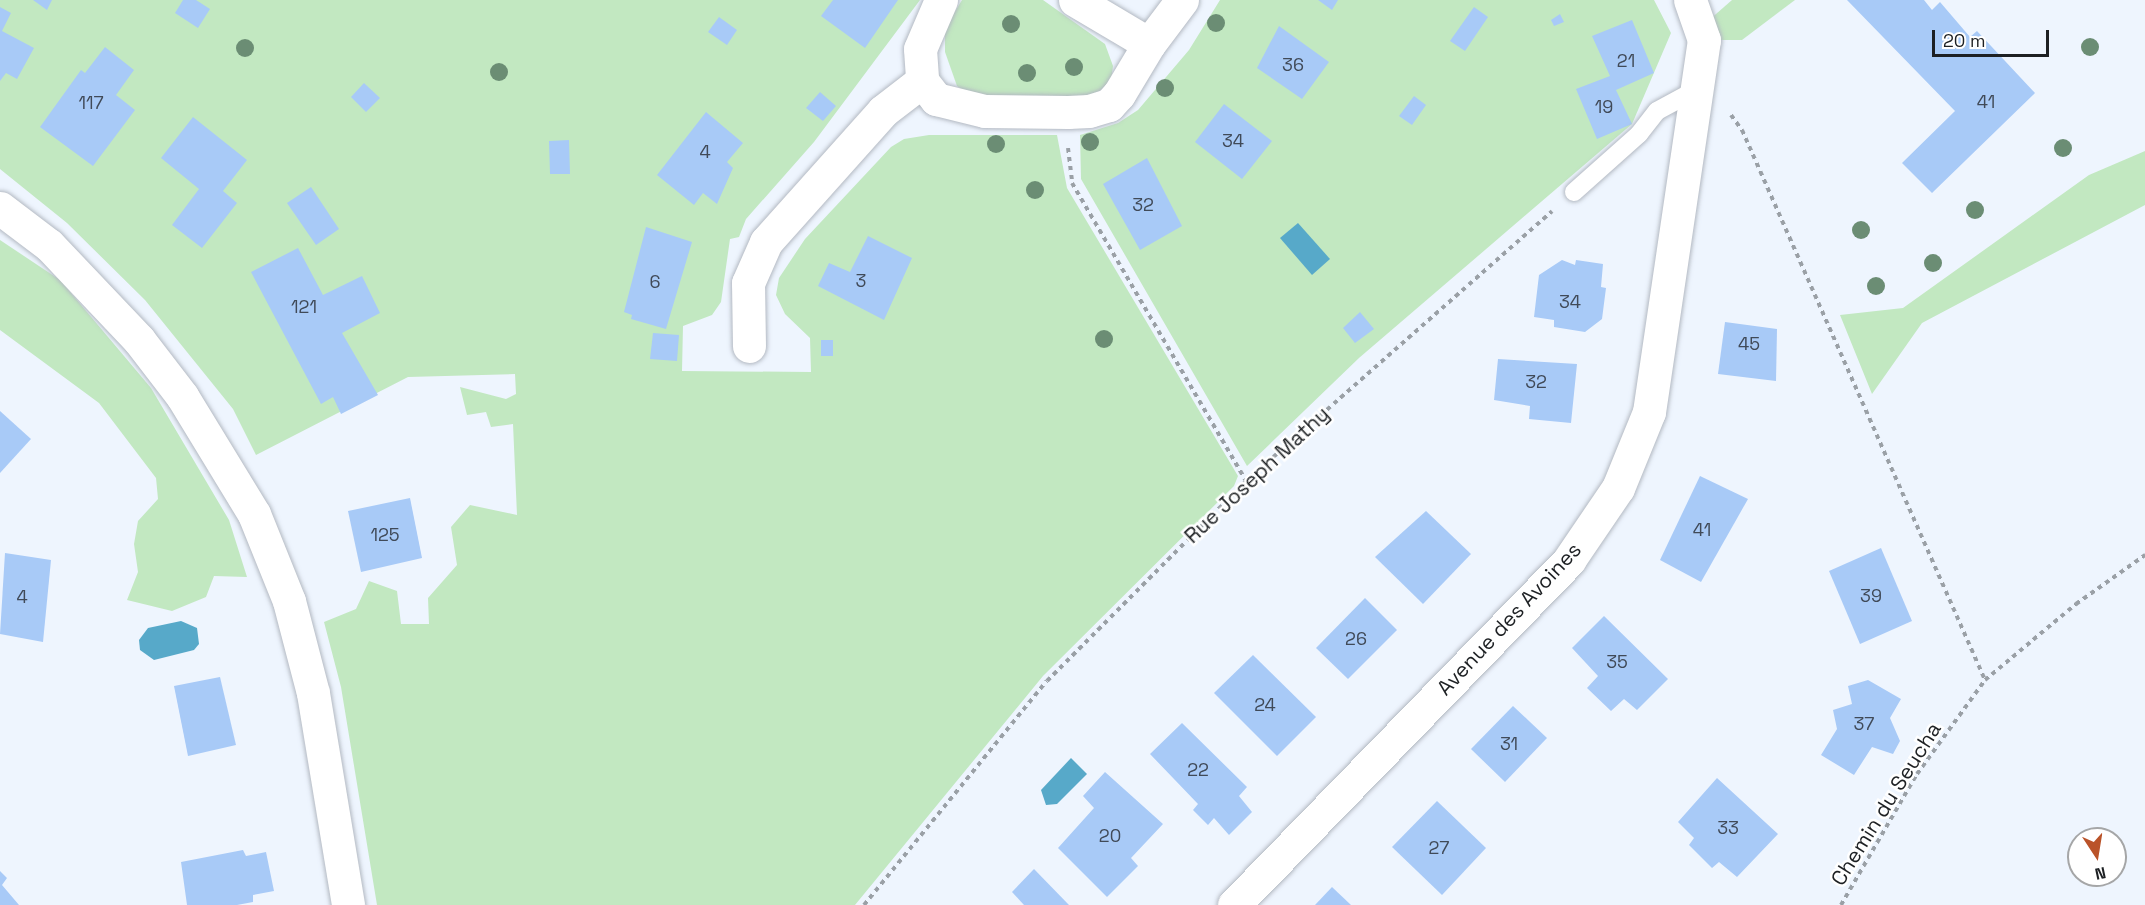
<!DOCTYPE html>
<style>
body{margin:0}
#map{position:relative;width:2145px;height:905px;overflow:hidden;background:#eef5fe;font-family:"Space Grotesk",sans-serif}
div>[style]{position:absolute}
.green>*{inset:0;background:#c2e8c1}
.water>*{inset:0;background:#57a9c9}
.building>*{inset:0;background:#a8caf7}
.path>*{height:4px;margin-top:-2px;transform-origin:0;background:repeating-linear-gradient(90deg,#9aa0a6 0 4.5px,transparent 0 9px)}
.roads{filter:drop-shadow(0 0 2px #b3b9c2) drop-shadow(0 0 2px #b3b9c2)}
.service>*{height:18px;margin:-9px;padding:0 9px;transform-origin:9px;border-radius:9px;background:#fff}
.minor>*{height:33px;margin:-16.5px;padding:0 16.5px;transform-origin:16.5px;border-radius:16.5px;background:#fff}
.tertiary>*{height:33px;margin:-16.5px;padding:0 16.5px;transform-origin:16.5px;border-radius:16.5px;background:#fff}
.trees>*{width:18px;height:18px;margin:-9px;border-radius:50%;background:#6b8d74}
span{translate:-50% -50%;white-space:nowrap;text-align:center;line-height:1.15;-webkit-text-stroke:5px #fff;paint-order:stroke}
.number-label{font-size:18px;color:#404a58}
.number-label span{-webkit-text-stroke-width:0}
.street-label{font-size:21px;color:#1d2023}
.north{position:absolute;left:2067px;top:827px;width:60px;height:60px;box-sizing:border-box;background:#fff;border:2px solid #a5a6a7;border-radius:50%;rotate:168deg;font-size:16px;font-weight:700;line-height:24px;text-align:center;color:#1d2023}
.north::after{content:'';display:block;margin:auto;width:21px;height:27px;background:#ba5329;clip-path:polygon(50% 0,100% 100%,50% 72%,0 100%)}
.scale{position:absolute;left:1932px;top:30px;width:117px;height:27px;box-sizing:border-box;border:3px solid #1d2023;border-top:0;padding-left:8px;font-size:18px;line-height:21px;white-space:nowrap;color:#1d2023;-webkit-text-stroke:4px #fff;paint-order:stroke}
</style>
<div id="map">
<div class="green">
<i style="clip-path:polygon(0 0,920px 0,814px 142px,746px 219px,739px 237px,730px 239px,721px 302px,712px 315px,683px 326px,682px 371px,811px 372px,810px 338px,785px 314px,776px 295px,779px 278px,805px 239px,891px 147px,904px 139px,929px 135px,1057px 135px,1067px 188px,1238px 476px,1234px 486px,1043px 676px,855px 905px,377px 905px,341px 687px,324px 622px,356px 609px,369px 581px,397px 591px,401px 624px,429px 624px,428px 598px,457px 565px,451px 527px,470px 505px,517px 515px,513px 424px,491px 427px,486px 412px,467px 415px,460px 387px,506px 399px,516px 394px,515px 374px,408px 377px,256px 455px,233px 409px,145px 300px,67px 223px,0 169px)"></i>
<i style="clip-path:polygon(962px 0,1043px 0,1105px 44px,1113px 66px,1111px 81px,1090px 99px,972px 96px,957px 86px,945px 52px,945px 28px)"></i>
<i style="clip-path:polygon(1220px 0,1654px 0,1671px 33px,1632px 124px,1359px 358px,1247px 466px,1081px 179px,1080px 135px,1118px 123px,1138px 110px,1189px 50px)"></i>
<i style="clip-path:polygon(1732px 0,1795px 0,1742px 40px,1720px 40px,1708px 21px)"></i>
<i style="clip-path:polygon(2145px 151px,2145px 205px,1922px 323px,1872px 394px,1840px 315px,1903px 308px,2089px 175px)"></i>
<i style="clip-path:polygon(0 240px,60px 280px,151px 388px,229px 520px,247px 577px,214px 576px,206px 597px,172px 611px,127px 600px,138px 572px,134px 544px,138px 521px,158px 499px,156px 478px,99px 403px,0 330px)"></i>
</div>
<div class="water">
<i style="clip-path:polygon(1298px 223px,1330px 259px,1312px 275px,1280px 238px)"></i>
<i style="clip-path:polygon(181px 621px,197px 628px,199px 644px,194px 650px,154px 660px,140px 650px,139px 640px,148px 628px)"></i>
<i style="clip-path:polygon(1071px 758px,1087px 774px,1057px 804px,1046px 805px,1041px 790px)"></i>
</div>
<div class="building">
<i style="clip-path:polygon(33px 0,52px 0,47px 10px)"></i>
<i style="clip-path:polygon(183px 0,196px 0,210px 9px,198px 28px,175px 13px)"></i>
<i style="clip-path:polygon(833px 0,898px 0,865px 48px,821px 16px)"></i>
<i style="clip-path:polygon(1318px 0,1338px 0,1332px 10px)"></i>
<i style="clip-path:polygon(1847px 0,1924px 0,1932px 10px,1940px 2px,1970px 37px,1977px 31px,2035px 93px,1932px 193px,1902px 163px,1955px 111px)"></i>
<i style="clip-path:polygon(0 7px,11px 13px,2px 31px,34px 48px,17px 79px,6px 73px,0 81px)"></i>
<i style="clip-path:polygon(1474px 7px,1488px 17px,1465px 51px,1450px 41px)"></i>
<i style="clip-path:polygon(1560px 14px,1564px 22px,1554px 26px,1551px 20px)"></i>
<i style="clip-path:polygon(719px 17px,737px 30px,727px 45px,708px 32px)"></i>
<i style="clip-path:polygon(1632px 20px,1654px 73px,1616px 90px,1632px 124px,1597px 139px,1576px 89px,1610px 76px,1592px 36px)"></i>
<i style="clip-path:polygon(1279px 26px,1329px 62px,1302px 99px,1257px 68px)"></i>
<i style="clip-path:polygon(105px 47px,134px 70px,116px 95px,135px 110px,93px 166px,40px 127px,81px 70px,85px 73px)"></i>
<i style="clip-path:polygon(364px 83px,380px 98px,366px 112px,351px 97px)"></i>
<i style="clip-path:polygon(820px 92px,836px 106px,823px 121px,806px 108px)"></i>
<i style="clip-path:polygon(1414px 96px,1426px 105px,1412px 125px,1399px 116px)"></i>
<i style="clip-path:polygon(1224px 104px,1272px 141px,1242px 179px,1195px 142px)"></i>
<i style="clip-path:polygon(706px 112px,743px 143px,727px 162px,733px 168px,717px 204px,703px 193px,694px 205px,657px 175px)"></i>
<i style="clip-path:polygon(193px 117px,247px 160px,223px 191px,237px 203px,202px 248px,172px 225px,199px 189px,161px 158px)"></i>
<i style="clip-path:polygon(569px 140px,570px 174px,550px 174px,549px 141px)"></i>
<i style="clip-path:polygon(1147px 158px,1182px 226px,1140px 250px,1103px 184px)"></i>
<i style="clip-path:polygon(311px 187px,339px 229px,316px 245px,287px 203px)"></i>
<i style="clip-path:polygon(646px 227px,692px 242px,666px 329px,631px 319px,632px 315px,624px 312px)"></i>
<i style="clip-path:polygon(868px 236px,912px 258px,884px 320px,818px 286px,829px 263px,850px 272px)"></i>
<i style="clip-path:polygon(298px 248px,323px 295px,362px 276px,380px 313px,342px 333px,378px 395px,341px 414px,333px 397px,321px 404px,251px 272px)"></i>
<i style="clip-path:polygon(1562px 260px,1575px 265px,1576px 260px,1603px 264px,1601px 287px,1606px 288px,1602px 319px,1585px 332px,1554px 327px,1554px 320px,1534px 317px,1539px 275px)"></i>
<i style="clip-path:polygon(1360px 312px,1374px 329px,1355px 343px,1343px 328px)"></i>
<i style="clip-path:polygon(1725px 322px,1777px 329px,1776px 381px,1718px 374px)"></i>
<i style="clip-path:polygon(653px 333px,679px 335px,677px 361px,650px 359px)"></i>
<i style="clip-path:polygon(821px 340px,833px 340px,833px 356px,821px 356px)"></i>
<i style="clip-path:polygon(1498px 359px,1577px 364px,1571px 423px,1529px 419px,1530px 406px,1494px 400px)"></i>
<i style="clip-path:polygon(0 411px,31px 439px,0 473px)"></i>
<i style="clip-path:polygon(1700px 476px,1748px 499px,1701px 582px,1660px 560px)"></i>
<i style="clip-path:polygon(410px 498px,422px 558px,361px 572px,348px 511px)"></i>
<i style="clip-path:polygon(1426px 511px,1471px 554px,1423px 604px,1375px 557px)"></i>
<i style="clip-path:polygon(1881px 548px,1912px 621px,1860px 644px,1829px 571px)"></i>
<i style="clip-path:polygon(5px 553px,51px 560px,43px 642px,0 634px)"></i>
<i style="clip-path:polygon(1365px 598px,1397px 630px,1348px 679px,1316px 648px)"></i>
<i style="clip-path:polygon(1604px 616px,1668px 679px,1637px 710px,1624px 699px,1611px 711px,1587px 688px,1598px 676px,1572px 648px)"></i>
<i style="clip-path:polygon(1253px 655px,1316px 717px,1277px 756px,1214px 693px)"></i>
<i style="clip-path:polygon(220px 677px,236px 745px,188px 756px,174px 686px)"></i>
<i style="clip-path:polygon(1868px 680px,1901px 699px,1890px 718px,1900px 741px,1893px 754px,1872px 747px,1854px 775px,1821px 755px,1837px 729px,1833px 710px,1852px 704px,1848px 686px)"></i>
<i style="clip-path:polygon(1513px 706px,1547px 738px,1505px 782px,1471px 749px)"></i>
<i style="clip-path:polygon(1182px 723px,1247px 787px,1239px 796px,1252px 812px,1229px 835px,1214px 818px,1208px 825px,1193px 810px,1198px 804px,1150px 754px)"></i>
<i style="clip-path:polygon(1105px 772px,1163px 824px,1131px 858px,1138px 866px,1107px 897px,1058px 848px,1094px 808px,1083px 796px)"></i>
<i style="clip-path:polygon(1717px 778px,1778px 834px,1737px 877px,1719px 862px,1712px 868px,1689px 845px,1694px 838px,1678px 822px)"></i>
<i style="clip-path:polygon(1437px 801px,1486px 848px,1442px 895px,1392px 847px)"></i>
<i style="clip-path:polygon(243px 850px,246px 856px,266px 852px,274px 891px,253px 895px,253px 902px,237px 905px,187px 905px,181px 862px)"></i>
<i style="clip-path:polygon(1034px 869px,1069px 905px,1024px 905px,1012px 892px)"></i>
<i style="clip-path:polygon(0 871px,7px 878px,2px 885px,19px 905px,0 905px)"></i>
<i style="clip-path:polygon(1332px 887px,1351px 905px,1315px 905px)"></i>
</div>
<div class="path">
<i style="left:1731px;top:115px;width:19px;rotate:54deg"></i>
<i style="left:1742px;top:130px;width:601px;rotate:66.16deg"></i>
<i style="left:1068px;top:148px;width:35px;rotate:83deg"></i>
<i style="left:1072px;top:183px;width:345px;rotate:59.7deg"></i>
<i style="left:864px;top:905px;width:289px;rotate:-50.8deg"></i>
<i style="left:1047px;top:681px;width:282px;rotate:-45.1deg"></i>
<i style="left:1246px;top:481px;width:408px;rotate:-41.4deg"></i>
<i style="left:1841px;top:905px;width:151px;rotate:-59.9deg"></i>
<i style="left:1917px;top:774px;width:116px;rotate:-54.1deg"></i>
<i style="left:1985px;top:680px;width:119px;rotate:-39.9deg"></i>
<i style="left:2076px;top:604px;width:85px;rotate:-35.4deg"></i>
</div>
<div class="roads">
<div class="service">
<i style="left:1574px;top:192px;width:87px;rotate:-41.7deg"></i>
<i style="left:1639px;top:134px;width:29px;rotate:-52deg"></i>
<i style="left:1657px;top:111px;width:42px;rotate:-28.4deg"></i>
</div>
<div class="minor">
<i style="left:941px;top:0;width:53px;rotate:113.2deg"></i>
<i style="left:920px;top:49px;width:32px;rotate:86deg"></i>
<i style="left:922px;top:81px;width:23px;rotate:52deg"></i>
<i style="left:936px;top:99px;width:50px;rotate:13.8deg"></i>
<i style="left:985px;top:111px;width:83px;rotate:0.7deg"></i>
<i style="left:1068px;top:112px;width:21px;rotate:-3deg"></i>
<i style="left:1089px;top:111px;width:21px;rotate:-17deg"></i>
<i style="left:1109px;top:105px;width:15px;rotate:-48deg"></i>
<i style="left:1119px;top:94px;width:58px;rotate:-59deg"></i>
<i style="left:1149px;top:44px;width:55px;rotate:-53.1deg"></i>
<i style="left:1075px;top:0;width:86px;rotate:30.7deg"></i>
<i style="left:749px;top:346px;width:63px;rotate:-90.9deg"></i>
<i style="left:748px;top:283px;width:45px;rotate:-66.3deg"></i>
<i style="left:766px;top:242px;width:176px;rotate:-48.2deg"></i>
<i style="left:883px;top:111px;width:49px;rotate:-37.6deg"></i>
<i style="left:1234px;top:905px;width:481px;rotate:-45.8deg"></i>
<i style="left:1569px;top:560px;width:87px;rotate:-55.8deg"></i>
<i style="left:1618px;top:488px;width:82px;rotate:-67.8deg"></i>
<i style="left:1649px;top:412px;width:376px;rotate:-81.6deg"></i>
<i style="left:1704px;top:40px;width:42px;rotate:-109.3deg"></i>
</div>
<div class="tertiary">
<i style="left:0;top:208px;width:61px;rotate:37.1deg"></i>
<i style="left:49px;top:245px;width:131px;rotate:46.5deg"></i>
<i style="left:139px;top:340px;width:71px;rotate:52.5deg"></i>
<i style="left:182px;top:396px;width:138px;rotate:58.6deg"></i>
<i style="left:254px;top:514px;width:94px;rotate:68.1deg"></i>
<i style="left:289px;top:601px;width:95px;rotate:75.4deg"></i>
<i style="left:313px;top:693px;width:215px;rotate:80.6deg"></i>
</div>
</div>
<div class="trees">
<i style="left:1216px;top:23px"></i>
<i style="left:1011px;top:24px"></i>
<i style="left:2090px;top:47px"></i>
<i style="left:245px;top:48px"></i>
<i style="left:1074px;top:67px"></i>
<i style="left:499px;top:72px"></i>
<i style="left:1027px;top:73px"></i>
<i style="left:1165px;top:88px"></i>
<i style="left:1090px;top:142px"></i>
<i style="left:996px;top:144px"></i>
<i style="left:2063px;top:148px"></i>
<i style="left:1035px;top:190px"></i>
<i style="left:1975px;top:210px"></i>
<i style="left:1861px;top:230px"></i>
<i style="left:1933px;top:263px"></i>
<i style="left:1876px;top:286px"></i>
<i style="left:1104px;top:339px"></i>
</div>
<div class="number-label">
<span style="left:1626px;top:61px">21</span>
<span style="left:1293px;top:65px">36</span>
<span style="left:1986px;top:102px">41</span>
<span style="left:91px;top:103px">117</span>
<span style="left:1604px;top:107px">19</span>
<span style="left:1233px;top:141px">34</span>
<span style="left:705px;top:152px">4</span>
<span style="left:1143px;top:205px">32</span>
<span style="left:861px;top:281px">3</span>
<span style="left:655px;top:282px">6</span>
<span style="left:1570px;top:302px">34</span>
<span style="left:304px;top:307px">121</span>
<span style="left:1749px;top:344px">45</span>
<span style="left:1536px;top:382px">32</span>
<span style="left:1702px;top:530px">41</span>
<span style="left:385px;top:535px">125</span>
<span style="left:1871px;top:596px">39</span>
<span style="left:22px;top:597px">4</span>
<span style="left:1356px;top:639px">26</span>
<span style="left:1617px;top:662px">35</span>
<span style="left:1265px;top:705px">24</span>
<span style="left:1864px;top:724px">37</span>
<span style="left:1509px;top:744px">31</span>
<span style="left:1198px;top:770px">22</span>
<span style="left:1728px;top:828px">33</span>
<span style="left:1110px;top:836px">20</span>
<span style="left:1439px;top:848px">27</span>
</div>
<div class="street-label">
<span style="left:1257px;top:475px;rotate:-43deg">Rue Joseph Mathy</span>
<span style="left:1509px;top:619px;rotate:-47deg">Avenue des Avoines</span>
<span style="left:1886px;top:804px;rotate:-58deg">Chemin du Seucha</span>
</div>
<div class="north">N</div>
<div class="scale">20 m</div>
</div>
